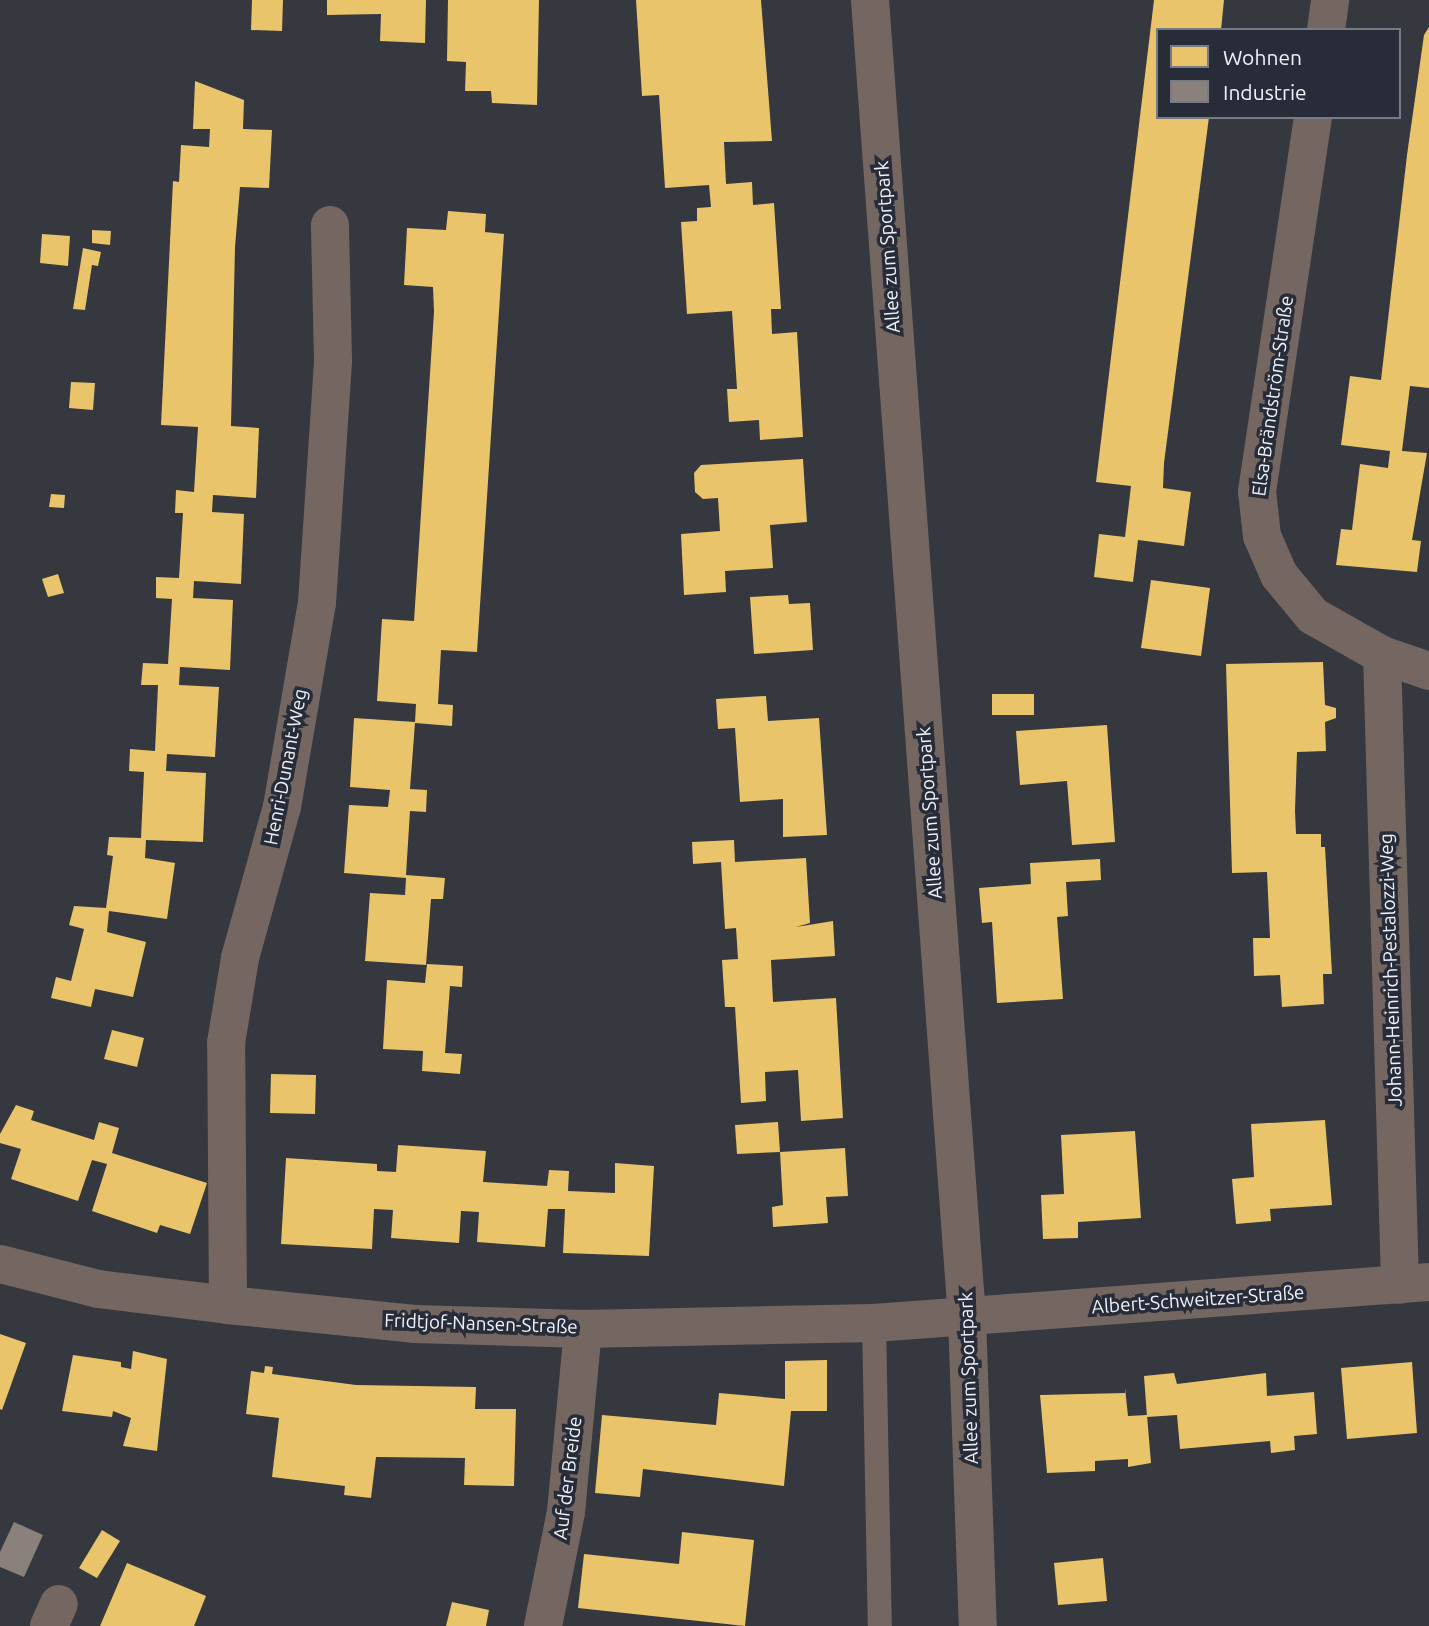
<!DOCTYPE html>
<meta charset="utf-8">
<style>
body{margin:0}
#map{position:relative;width:1429px;height:1626px;overflow:hidden;background:#35383f;font-family:Ubuntu,sans-serif}
div>[style]{position:absolute}
.homes>*{inset:0;background:#e9c46a}
.industry>*{inset:0;background:#8a817c}
.lane>*{height:24px;margin:-12px;padding:0 12px;transform-origin:12px;border-radius:12px;background:#746761}
.street>*{height:38px;margin:-19px;padding:0 19px;transform-origin:19px;border-radius:19px;background:#746761}
span{translate:-50% -50%;white-space:nowrap;text-align:center;line-height:1.15;-webkit-text-stroke:7px #272c38;paint-order:stroke}
.street-label{font-size:19px;color:#eef2fa}
.legend{position:absolute;left:1156px;top:28px;width:245px;height:91px;box-sizing:border-box;background:#272c38;border:2px solid #777b86;margin:0;padding:9px 12px;list-style:none;font-size:21px;color:#eef2fa}
.legend li{display:flex;align-items:center;gap:14px;height:35px}
.legend b{width:35px;border:2px solid #777b86}
</style>
<div id="map">
<div class="homes">
<i style="clip-path:polygon(252px 0,283px 0,282px 31px,251px 30px)"></i>
<i style="clip-path:polygon(327px 0,426px 0,425px 43px,380px 41px,381px 14px,327px 15px)"></i>
<i style="clip-path:polygon(448px 0,539px 0,537px 105px,492px 103px,491px 91px,465px 91px,466px 62px,447px 61px)"></i>
<i style="clip-path:polygon(636px 0,761px 0,772px 141px,724px 142px,726px 184px,752px 182px,753px 205px,774px 203px,781px 309px,771px 309px,772px 334px,797px 332px,803px 437px,760px 440px,759px 420px,729px 422px,727px 389px,737px 389px,732px 311px,687px 314px,681px 222px,697px 221px,697px 208px,711px 207px,709px 185px,665px 188px,659px 95px,642px 96px)"></i>
<i style="clip-path:polygon(1154px 0,1224px 0,1221px 30px,1158px 30px,1158px 117px,1209px 117px,1164px 463px,1163px 488px,1191px 492px,1184px 546px,1138px 540px,1133px 582px,1094px 577px,1099px 534px,1125px 537px,1131px 486px,1096px 482px)"></i>
<i style="clip-path:polygon(1429px 27px,1429px 388px,1410px 386px,1402px 451px,1427px 453px,1412px 540px,1421px 541px,1417px 572px,1336px 565px,1341px 529px,1352px 530px,1360px 464px,1388px 468px,1390px 451px,1341px 445px,1350px 376px,1381px 380px,1407px 155px,1424px 35px)"></i>
<i style="clip-path:polygon(195px 81px,244px 100px,243px 129px,272px 130px,269px 188px,240px 187px,235px 247px,231px 426px,259px 428px,256px 498px,213px 495px,212px 512px,244px 514px,241px 584px,194px 581px,193px 598px,233px 600px,230px 670px,180px 667px,179px 685px,219px 687px,215px 757px,167px 754px,166px 771px,206px 773px,203px 842px,146px 840px,145px 858px,175px 863px,167px 919px,109px 911px,107px 932px,146px 942px,133px 997px,95px 989px,91px 1007px,51px 998px,56px 977px,71px 981px,84px 929px,69px 925px,74px 906px,106px 908px,113px 856px,107px 855px,109px 837px,141px 838px,144px 772px,129px 771px,130px 749px,155px 751px,158px 685px,141px 685px,143px 663px,168px 664px,172px 599px,156px 598px,156px 577px,179px 578px,183px 513px,175px 513px,176px 490px,194px 492px,198px 427px,161px 425px,173px 181px,179px 182px,181px 145px,209px 147px,210px 129px,193px 129px)"></i>
<i style="clip-path:polygon(448px 211px,486px 214px,485px 232px,504px 234px,477px 652px,441px 650px,438px 704px,453px 705px,452px 726px,415px 723px,410px 789px,427px 790px,426px 812px,410px 811px,406px 875px,445px 878px,443px 899px,431px 899px,426px 965px,365px 961px,370px 893px,405px 895px,406px 878px,344px 873px,349px 805px,388px 807px,390px 790px,350px 787px,354px 718px,415px 722px,416px 704px,377px 701px,382px 619px,414px 621px,434px 312px,433px 287px,404px 285px,407px 228px,446px 230px)"></i>
<i style="clip-path:polygon(92px 230px,111px 231px,110px 245px,92px 243px)"></i>
<i style="clip-path:polygon(42px 234px,70px 236px,68px 266px,40px 263px)"></i>
<i style="clip-path:polygon(83px 248px,101px 252px,98px 266px,92px 265px,85px 310px,73px 309px)"></i>
<i style="clip-path:polygon(71px 382px,95px 383px,93px 410px,69px 408px)"></i>
<i style="clip-path:polygon(803px 459px,807px 522px,770px 525px,773px 568px,725px 571px,726px 592px,684px 595px,681px 534px,720px 531px,718px 498px,703px 499px,695px 492px,694px 473px,701px 465px)"></i>
<i style="clip-path:polygon(51px 494px,65px 495px,64px 508px,49px 507px)"></i>
<i style="clip-path:polygon(58px 574px,64px 593px,48px 597px,42px 579px)"></i>
<i style="clip-path:polygon(1151px 580px,1210px 588px,1201px 656px,1141px 648px)"></i>
<i style="clip-path:polygon(788px 595px,789px 604px,810px 603px,813px 650px,754px 654px,750px 597px)"></i>
<i style="clip-path:polygon(1323px 662px,1325px 705px,1336px 708px,1336px 718px,1325px 722px,1326px 751px,1297px 752px,1295px 811px,1296px 834px,1321px 834px,1321px 847px,1325px 847px,1332px 974px,1323px 974px,1324px 1004px,1282px 1007px,1280px 975px,1254px 976px,1253px 938px,1270px 938px,1267px 872px,1232px 873px,1226px 664px)"></i>
<i style="clip-path:polygon(992px 694px,1034px 694px,1034px 715px,992px 715px)"></i>
<i style="clip-path:polygon(766px 696px,768px 721px,819px 718px,827px 835px,783px 837px,783px 799px,740px 802px,735px 728px,718px 729px,716px 699px)"></i>
<i style="clip-path:polygon(1107px 725px,1115px 842px,1072px 845px,1067px 781px,1020px 785px,1016px 731px)"></i>
<i style="clip-path:polygon(734px 840px,735px 862px,806px 858px,810px 923px,796px 927px,833px 921px,835px 956px,771px 960px,773px 1002px,836px 998px,843px 1118px,801px 1121px,798px 1070px,765px 1072px,766px 1101px,741px 1103px,735px 1007px,725px 1007px,722px 960px,738px 959px,736px 928px,725px 929px,721px 862px,693px 864px,692px 842px)"></i>
<i style="clip-path:polygon(1100px 859px,1101px 880px,1066px 882px,1068px 916px,1057px 917px,1063px 999px,997px 1003px,992px 922px,982px 923px,979px 888px,1031px 884px,1030px 863px)"></i>
<i style="clip-path:polygon(427px 964px,463px 966px,462px 987px,450px 986px,445px 1053px,462px 1054px,460px 1074px,422px 1071px,423px 1051px,383px 1049px,387px 980px,425px 983px)"></i>
<i style="clip-path:polygon(112px 1030px,144px 1038px,137px 1067px,104px 1059px)"></i>
<i style="clip-path:polygon(271px 1074px,316px 1075px,315px 1114px,270px 1113px)"></i>
<i style="clip-path:polygon(16px 1105px,34px 1111px,31px 1120px,94px 1140px,99px 1122px,119px 1128px,112px 1153px,207px 1183px,190px 1234px,160px 1225px,157px 1233px,92px 1211px,107px 1164px,92px 1160px,78px 1201px,11px 1179px,21px 1149px,0 1143px,0 1134px)"></i>
<i style="clip-path:polygon(1325px 1120px,1332px 1205px,1270px 1209px,1271px 1221px,1236px 1224px,1232px 1179px,1254px 1177px,1251px 1124px)"></i>
<i style="clip-path:polygon(778px 1122px,780px 1152px,737px 1154px,735px 1125px)"></i>
<i style="clip-path:polygon(1135px 1131px,1141px 1218px,1078px 1222px,1078px 1238px,1043px 1239px,1041px 1195px,1064px 1194px,1061px 1135px)"></i>
<i style="clip-path:polygon(398px 1145px,486px 1151px,483px 1182px,547px 1186px,549px 1170px,569px 1171px,568px 1191px,615px 1193px,615px 1163px,654px 1166px,649px 1256px,563px 1253px,565px 1209px,548px 1209px,545px 1247px,477px 1242px,479px 1212px,461px 1211px,459px 1243px,391px 1238px,393px 1210px,374px 1209px,372px 1249px,281px 1244px,286px 1158px,377px 1164px,377px 1171px,396px 1172px)"></i>
<i style="clip-path:polygon(845px 1148px,848px 1196px,826px 1197px,828px 1223px,773px 1227px,772px 1207px,783px 1205px,780px 1152px)"></i>
<i style="clip-path:polygon(0 1334px,26px 1343px,2px 1410px,0 1409px)"></i>
<i style="clip-path:polygon(133px 1351px,167px 1359px,157px 1451px,123px 1446px,131px 1418px,113px 1411px,112px 1417px,62px 1411px,73px 1355px,121px 1362px,121px 1367px,131px 1369px)"></i>
<i style="clip-path:polygon(827px 1360px,827px 1411px,791px 1411px,784px 1486px,643px 1469px,640px 1497px,595px 1493px,602px 1415px,716px 1425px,719px 1393px,785px 1399px,785px 1361px)"></i>
<i style="clip-path:polygon(1412px 1362px,1417px 1433px,1347px 1439px,1341px 1368px)"></i>
<i style="clip-path:polygon(265px 1366px,273px 1367px,272px 1374px,356px 1385px,476px 1387px,475px 1409px,516px 1409px,514px 1486px,464px 1485px,465px 1458px,376px 1457px,371px 1498px,344px 1495px,345px 1486px,272px 1477px,279px 1418px,246px 1414px,251px 1371px,264px 1373px)"></i>
<i style="clip-path:polygon(1174px 1373px,1177px 1384px,1266px 1373px,1267px 1396px,1314px 1392px,1317px 1434px,1294px 1436px,1295px 1450px,1271px 1453px,1270px 1441px,1180px 1449px,1177px 1415px,1147px 1417px,1144px 1376px)"></i>
<i style="clip-path:polygon(1125px 1388px,1128px 1416px,1147px 1415px,1151px 1463px,1128px 1467px,1128px 1459px,1095px 1461px,1095px 1471px,1047px 1473px,1040px 1395px,1125px 1393px)"></i>
<i style="clip-path:polygon(102px 1530px,120px 1541px,97px 1578px,79px 1568px)"></i>
<i style="clip-path:polygon(682px 1532px,754px 1540px,745px 1626px,578px 1608px,584px 1554px,679px 1564px)"></i>
<i style="clip-path:polygon(1103px 1558px,1107px 1601px,1058px 1605px,1054px 1563px)"></i>
<i style="clip-path:polygon(127px 1563px,206px 1596px,194px 1626px,100px 1626px)"></i>
<i style="clip-path:polygon(452px 1602px,489px 1610px,486px 1626px,446px 1626px)"></i>
</div>
<div class="industry">
<i style="clip-path:polygon(14px 1522px,43px 1535px,24px 1577px,0 1567px,0 1552px)"></i>
</div>
<div class="lane">
<i style="left:874px;top:1323px;width:303px;rotate:88.9deg"></i>
</div>
<div class="street">
<i style="left:870px;top:0;width:1321px;rotate:85.79deg"></i>
<i style="left:967px;top:1317px;width:309px;rotate:88deg"></i>
<i style="left:1326px;top:30px;width:30px;rotate:-82deg"></i>
<i style="left:1313px;top:117px;width:378px;rotate:98.5deg"></i>
<i style="left:1257px;top:491px;width:45px;rotate:83.7deg"></i>
<i style="left:1262px;top:536px;width:43px;rotate:66.4deg"></i>
<i style="left:1279px;top:575px;width:53px;rotate:50.3deg"></i>
<i style="left:1313px;top:616px;width:79px;rotate:29.5deg"></i>
<i style="left:1382px;top:655px;width:50px;rotate:18.8deg"></i>
<i style="left:1382px;top:655px;width:630px;rotate:88.36deg"></i>
<i style="left:0;top:1264px;width:101px;rotate:14.3deg"></i>
<i style="left:98px;top:1289px;width:131px;rotate:7deg"></i>
<i style="left:228px;top:1305px;width:187px;rotate:5.8deg"></i>
<i style="left:414px;top:1324px;width:169px;rotate:1.7deg"></i>
<i style="left:583px;top:1329px;width:291px;rotate:-1.2deg"></i>
<i style="left:874px;top:1323px;width:557px;rotate:-4.22deg"></i>
<i style="left:228px;top:1305px;width:262px;rotate:-90.4deg"></i>
<i style="left:226px;top:1043px;width:86px;rotate:-80.6deg"></i>
<i style="left:240px;top:958px;width:157px;rotate:-74.5deg"></i>
<i style="left:282px;top:807px;width:207px;rotate:-80.3deg"></i>
<i style="left:317px;top:603px;width:244px;rotate:-86.2deg"></i>
<i style="left:333px;top:360px;width:135px;rotate:-91.3deg"></i>
<i style="left:49px;top:1626px;width:24px;rotate:-66deg"></i>
<i style="left:543px;top:1626px;width:116px;rotate:-78.6deg"></i>
<i style="left:566px;top:1512px;width:184px;rotate:-84.7deg"></i>
</div>
<div class="street-label">
<span style="left:888px;top:247px;rotate:-94deg">Allee zum Sportpark</span>
<span style="left:1273px;top:396px;rotate:-82deg">Elsa-Brändström-Straße</span>
<span style="left:286px;top:767px;rotate:-79deg">Henri-Dunant-Weg</span>
<span style="left:930px;top:813px;rotate:-94deg">Allee zum Sportpark</span>
<span style="left:1391px;top:970px;rotate:-92deg">Johann-Heinrich-Pestalozzi-Weg</span>
<span style="left:1198px;top:1300px;rotate:-4deg">Albert-Schweitzer-Straße</span>
<span style="left:481px;top:1324px;rotate:2deg">Fridtjof-Nansen-Straße</span>
<span style="left:969px;top:1378px;rotate:-92deg">Allee zum Sportpark</span>
<span style="left:568px;top:1478px;rotate:-83deg">Auf der Breide</span>
</div>
<ul class="legend">
<li><b style="height:19px;background:#e9c46a"></b>Wohnen</li>
<li><b style="height:19px;background:#8a817c"></b>Industrie</li>
</ul>
</div>
